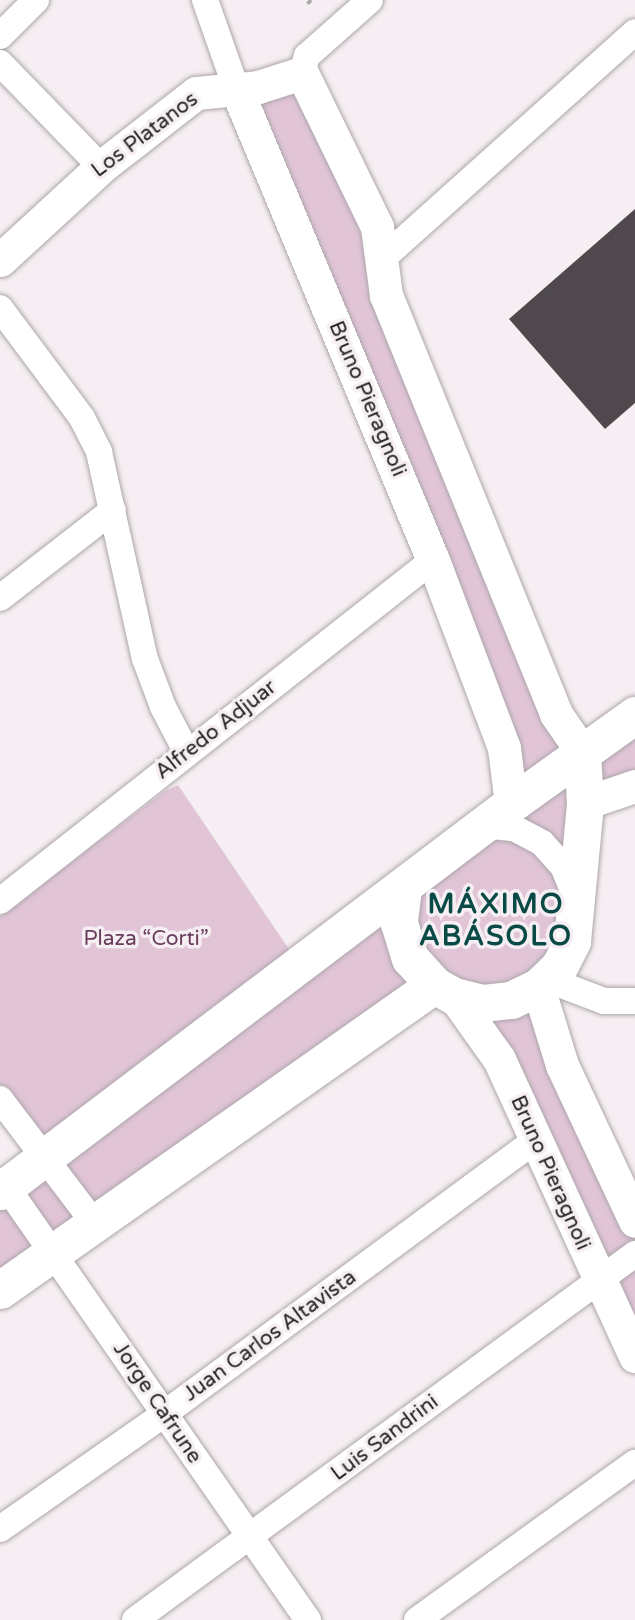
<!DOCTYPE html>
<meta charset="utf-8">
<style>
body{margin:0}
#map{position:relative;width:635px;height:1620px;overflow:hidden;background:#f5eef2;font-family:"Varela Round",sans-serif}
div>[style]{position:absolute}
.green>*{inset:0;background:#e1c5d7}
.building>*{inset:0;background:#4f494d}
.path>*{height:4.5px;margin-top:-2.25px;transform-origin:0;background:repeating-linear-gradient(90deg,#aea9ac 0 7px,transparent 0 10.5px)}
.roads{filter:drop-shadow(0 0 2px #ada6ab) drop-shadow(0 0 2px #ada6ab)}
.minor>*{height:26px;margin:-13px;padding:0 13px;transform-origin:13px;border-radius:13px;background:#fff}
.tertiary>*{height:33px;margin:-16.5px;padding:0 16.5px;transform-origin:16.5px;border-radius:16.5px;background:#fff}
.secondary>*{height:37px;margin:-18.5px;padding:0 18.5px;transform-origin:18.5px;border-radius:18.5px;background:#fff}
span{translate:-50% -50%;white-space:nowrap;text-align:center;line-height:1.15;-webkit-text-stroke:7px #f5eef2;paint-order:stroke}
.street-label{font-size:21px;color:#242223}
.park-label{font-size:21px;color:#693d5c}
.district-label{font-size:28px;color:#0a4a46;font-weight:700;letter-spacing:2px}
</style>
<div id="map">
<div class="green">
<i style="clip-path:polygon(302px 73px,582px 751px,635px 715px,635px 786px,585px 803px,575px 895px,538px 987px,635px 1207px,635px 1356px,537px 1139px,434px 985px,0 1290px,0 1191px,511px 803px,236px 88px)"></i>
<i style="clip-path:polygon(178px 785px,297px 961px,41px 1153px,0 1090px,0 916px,165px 791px)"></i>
</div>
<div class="building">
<i style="clip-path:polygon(635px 209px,635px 403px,605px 429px,509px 319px)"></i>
</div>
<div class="path">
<i style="left:308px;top:0;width:4px;rotate:45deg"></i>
</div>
<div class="roads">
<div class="minor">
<i style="left:205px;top:0;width:93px;rotate:70.6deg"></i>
<i style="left:0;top:36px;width:51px;rotate:-45deg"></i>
<i style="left:0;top:63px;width:145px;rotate:45.8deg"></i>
<i style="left:302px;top:73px;width:18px;rotate:-74deg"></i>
<i style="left:307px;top:56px;width:84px;rotate:-41.6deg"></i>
<i style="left:381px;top:260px;width:341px;rotate:-41.9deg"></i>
<i style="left:0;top:308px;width:137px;rotate:53.3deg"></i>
<i style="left:82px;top:418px;width:38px;rotate:63deg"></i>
<i style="left:99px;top:452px;width:212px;rotate:77.5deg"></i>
<i style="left:145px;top:659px;width:51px;rotate:69.4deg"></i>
<i style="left:163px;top:707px;width:52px;rotate:62.4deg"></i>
<i style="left:0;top:598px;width:143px;rotate:-37.9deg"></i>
<i style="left:483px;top:825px;width:31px;rotate:6deg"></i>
<i style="left:514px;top:828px;width:32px;rotate:28deg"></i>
<i style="left:542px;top:843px;width:31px;rotate:48deg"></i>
<i style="left:563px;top:866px;width:31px;rotate:68deg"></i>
<i style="left:0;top:901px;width:551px;rotate:-38.22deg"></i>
<i style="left:546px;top:979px;width:62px;rotate:20.8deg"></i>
<i style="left:604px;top:1001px;width:31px"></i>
<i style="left:0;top:1099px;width:156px;rotate:52.8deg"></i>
<i style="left:6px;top:1186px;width:529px;rotate:55.17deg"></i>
<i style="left:0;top:1529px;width:200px;rotate:-35deg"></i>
<i style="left:164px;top:1414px;width:463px;rotate:-36.4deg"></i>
<i style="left:135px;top:1620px;width:620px;rotate:-36.2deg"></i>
<i style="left:417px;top:1620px;width:269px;rotate:-35.8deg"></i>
</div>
<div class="tertiary">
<i style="left:236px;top:88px;width:511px;rotate:67.35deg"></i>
<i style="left:433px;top:560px;width:201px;rotate:69.3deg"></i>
<i style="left:504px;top:748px;width:56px;rotate:82.9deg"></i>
<i style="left:0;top:260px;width:137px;rotate:-42.6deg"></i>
<i style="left:101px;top:167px;width:120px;rotate:-37.9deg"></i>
<i style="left:196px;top:93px;width:62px;rotate:-5.5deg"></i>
<i style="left:258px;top:87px;width:46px;rotate:-17.7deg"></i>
<i style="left:302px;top:73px;width:171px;rotate:64deg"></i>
<i style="left:377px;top:227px;width:69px;rotate:82.5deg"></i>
<i style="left:386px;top:295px;width:452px;rotate:67.9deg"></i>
<i style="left:556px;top:714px;width:46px;rotate:55.6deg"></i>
<i style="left:585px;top:803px;width:53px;rotate:-18.8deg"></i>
<i style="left:538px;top:987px;width:82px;rotate:72.9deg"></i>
<i style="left:562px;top:1065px;width:172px;rotate:64.9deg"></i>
<i style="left:454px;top:996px;width:77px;rotate:54.5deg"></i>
<i style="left:499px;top:1059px;width:327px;rotate:65.4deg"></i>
</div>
<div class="secondary">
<i style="left:403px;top:888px;width:35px;rotate:97deg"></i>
<i style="left:399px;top:923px;width:37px;rotate:73deg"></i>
<i style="left:410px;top:958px;width:36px;rotate:48deg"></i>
<i style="left:434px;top:985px;width:23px;rotate:29deg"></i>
<i style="left:454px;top:996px;width:29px;rotate:14deg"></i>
<i style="left:482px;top:1003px;width:29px;rotate:-6deg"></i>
<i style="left:511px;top:1000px;width:30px;rotate:-26deg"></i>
<i style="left:538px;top:987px;width:29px;rotate:-44deg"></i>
<i style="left:559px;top:967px;width:29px;rotate:-63deg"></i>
<i style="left:572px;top:941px;width:139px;rotate:-84.6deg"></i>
<i style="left:585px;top:803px;width:51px;rotate:-93.4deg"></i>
<i style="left:0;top:1191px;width:641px;rotate:-37.14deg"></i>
<i style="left:511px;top:804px;width:153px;rotate:-35.7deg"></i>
<i style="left:0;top:1290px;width:530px;rotate:-35.1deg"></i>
</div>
</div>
<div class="street-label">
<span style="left:145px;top:135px;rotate:-37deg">Los Platanos</span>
<span style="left:367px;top:399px;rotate:67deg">Bruno Pieragnoli</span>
<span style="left:216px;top:730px;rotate:-38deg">Alfredo Adjuar</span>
<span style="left:550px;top:1173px;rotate:66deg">Bruno Pieragnoli</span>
<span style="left:270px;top:1336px;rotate:-36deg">Juan Carlos Altavista</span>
<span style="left:157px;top:1403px;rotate:56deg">Jorge Cafrune</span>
<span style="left:385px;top:1438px;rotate:-37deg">Luis Sandrini</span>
</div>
<div class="park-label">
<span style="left:146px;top:939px">Plaza “Corti”</span>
</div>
<div class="district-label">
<span style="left:496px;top:920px">MÁXIMO<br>ABÁSOLO</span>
</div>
</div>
